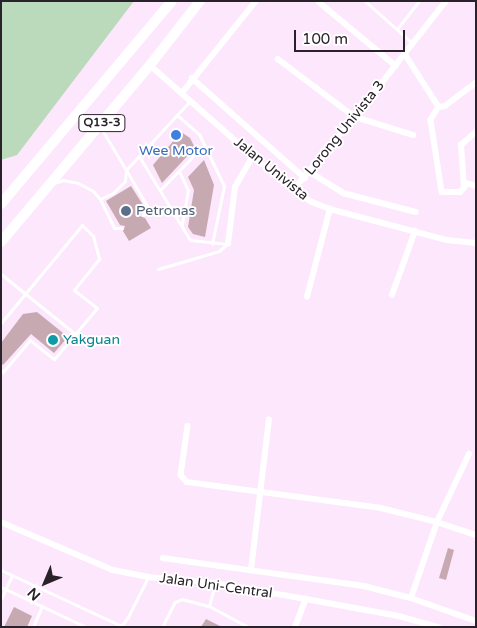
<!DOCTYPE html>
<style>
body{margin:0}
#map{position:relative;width:477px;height:628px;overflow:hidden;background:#fde7fc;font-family:"Varela Round",sans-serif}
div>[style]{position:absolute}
.green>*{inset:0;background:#bbdabb}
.building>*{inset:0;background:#c7a9b2}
.service>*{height:3px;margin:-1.5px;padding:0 1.5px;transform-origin:1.5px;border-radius:1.5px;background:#fff}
.minor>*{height:5.5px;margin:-2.75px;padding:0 2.75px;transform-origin:2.75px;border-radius:2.75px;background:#fff}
.trunk>*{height:10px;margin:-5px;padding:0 5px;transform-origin:5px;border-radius:5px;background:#fff}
.dots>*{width:14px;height:14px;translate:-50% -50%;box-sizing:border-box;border:2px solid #fff;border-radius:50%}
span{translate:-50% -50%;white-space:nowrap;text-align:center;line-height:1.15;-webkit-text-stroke:4px #fff;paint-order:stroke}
.shield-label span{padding:1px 4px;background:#fff;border:1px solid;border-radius:4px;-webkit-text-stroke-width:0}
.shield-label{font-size:12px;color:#2a222a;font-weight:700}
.street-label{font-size:14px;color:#2a222a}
.shop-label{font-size:14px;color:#366cbe}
.service-label{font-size:14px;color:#4e5e75}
.left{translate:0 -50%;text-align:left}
.culture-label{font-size:14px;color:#0d838f}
.frame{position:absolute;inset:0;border:2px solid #2a222a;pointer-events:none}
.north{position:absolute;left:20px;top:558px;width:50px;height:50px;-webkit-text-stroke:4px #fff;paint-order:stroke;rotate:225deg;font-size:14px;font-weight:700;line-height:20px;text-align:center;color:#2a222a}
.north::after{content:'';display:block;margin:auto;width:18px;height:22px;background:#2a222a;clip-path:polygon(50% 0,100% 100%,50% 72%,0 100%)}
.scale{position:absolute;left:294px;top:30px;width:111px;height:22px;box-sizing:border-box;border:2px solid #2a222a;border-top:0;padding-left:6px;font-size:15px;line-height:18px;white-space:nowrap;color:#2a222a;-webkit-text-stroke:4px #fff;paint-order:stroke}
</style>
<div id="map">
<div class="green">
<i style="clip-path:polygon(1px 1px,134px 1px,17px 155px,1px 160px)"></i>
</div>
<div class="building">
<i style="clip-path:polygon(181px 132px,190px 138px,195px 148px,162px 183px,153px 165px)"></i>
<i style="clip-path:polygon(204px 160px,214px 185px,205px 237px,193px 234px,188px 227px,194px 190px,188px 177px)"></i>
<i style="clip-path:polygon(131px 186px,143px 205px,139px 207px,141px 212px,140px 216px,145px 218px,151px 228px,129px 241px,123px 231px,125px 226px,120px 225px,106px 201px)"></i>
<i style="clip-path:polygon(37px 312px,68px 337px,54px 353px,31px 334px,3px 365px,1px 363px,1px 343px,23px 314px)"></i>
<i style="clip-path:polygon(448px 548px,454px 550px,446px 580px,439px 578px)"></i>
<i style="clip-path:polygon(14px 607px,32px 616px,27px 627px,4px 627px)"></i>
<i style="clip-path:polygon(206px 619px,222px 627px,201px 627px)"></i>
</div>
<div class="service">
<i style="left:365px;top:1px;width:63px;rotate:41.8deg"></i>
<i style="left:397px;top:29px;width:36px;rotate:-52deg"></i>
<i style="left:177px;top:115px;width:29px;rotate:41deg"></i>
<i style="left:199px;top:134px;width:58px;rotate:64.3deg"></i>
<i style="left:224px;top:186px;width:59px;rotate:101.7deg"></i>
<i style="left:140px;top:158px;width:96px;rotate:58.6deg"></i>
<i style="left:190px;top:240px;width:37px;rotate:6deg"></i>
<i style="left:179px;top:171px;width:21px;rotate:65deg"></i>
<i style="left:188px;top:190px;width:36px;rotate:100deg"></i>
<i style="left:54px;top:183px;width:9px;rotate:-18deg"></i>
<i style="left:63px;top:180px;width:15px;rotate:11deg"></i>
<i style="left:78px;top:183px;width:17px;rotate:28deg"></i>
<i style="left:93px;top:191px;width:11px;rotate:49deg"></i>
<i style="left:100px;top:199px;width:14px;rotate:-25deg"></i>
<i style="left:113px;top:193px;width:17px;rotate:-45deg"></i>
<i style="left:125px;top:181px;width:11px;rotate:-85deg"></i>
<i style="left:126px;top:170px;width:49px;rotate:-120.8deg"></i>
<i style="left:160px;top:190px;width:63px;rotate:-45.6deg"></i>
<i style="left:100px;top:199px;width:32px;rotate:64deg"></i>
<i style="left:114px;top:228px;width:8px"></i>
<i style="left:143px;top:215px;width:8px;rotate:-45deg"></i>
<i style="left:149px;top:209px;width:45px;rotate:-120.5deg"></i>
<i style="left:126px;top:170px;width:94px;rotate:-47.2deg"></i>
<i style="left:158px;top:269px;width:64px;rotate:-16.4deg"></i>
<i style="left:219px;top:251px;width:11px;rotate:-41deg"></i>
<i style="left:1px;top:274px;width:95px;rotate:39deg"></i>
<i style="left:1px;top:323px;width:127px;rotate:-50.4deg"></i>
<i style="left:82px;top:225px;width:16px;rotate:45deg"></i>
<i style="left:93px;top:236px;width:24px;rotate:75deg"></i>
<i style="left:99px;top:259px;width:40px;rotate:129deg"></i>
<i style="left:74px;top:290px;width:29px;rotate:38deg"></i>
<i style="left:97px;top:308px;width:67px;rotate:130.1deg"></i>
<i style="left:54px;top:359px;width:31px;rotate:-142deg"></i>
<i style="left:30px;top:340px;width:42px;rotate:130.2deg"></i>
<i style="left:3px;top:372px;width:3px;rotate:-135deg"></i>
<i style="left:1px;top:570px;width:136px;rotate:24.9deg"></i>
<i style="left:1px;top:587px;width:94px;rotate:25.2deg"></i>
<i style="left:1px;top:599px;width:26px;rotate:-65deg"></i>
<i style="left:209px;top:606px;width:24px;rotate:-75deg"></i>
<i style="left:122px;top:625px;width:10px;rotate:-53deg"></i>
<i style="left:128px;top:617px;width:45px;rotate:-63.4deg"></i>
<i style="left:33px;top:627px;width:23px;rotate:-67deg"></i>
<i style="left:162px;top:627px;width:28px;rotate:-63deg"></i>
<i style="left:175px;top:602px;width:8px;rotate:-23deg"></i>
<i style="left:182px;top:599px;width:28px;rotate:15deg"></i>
<i style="left:209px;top:606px;width:44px;rotate:28.3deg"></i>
</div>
<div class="minor">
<i style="left:319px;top:2px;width:100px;rotate:39.7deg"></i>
<i style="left:405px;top:54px;width:63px;rotate:57.3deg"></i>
<i style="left:439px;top:107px;width:6px;rotate:-9deg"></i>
<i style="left:445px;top:106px;width:39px;rotate:-37deg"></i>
<i style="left:278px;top:59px;width:96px;rotate:37deg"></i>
<i style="left:355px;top:117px;width:61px;rotate:17.2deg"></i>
<i style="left:150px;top:65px;width:137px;rotate:41.5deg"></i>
<i style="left:253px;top:156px;width:52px;rotate:40.4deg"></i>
<i style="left:293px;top:190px;width:22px;rotate:32deg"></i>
<i style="left:312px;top:202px;width:19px;rotate:21deg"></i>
<i style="left:330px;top:209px;width:121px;rotate:14.8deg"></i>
<i style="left:447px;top:240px;width:29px;rotate:6deg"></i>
<i style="left:192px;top:78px;width:151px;rotate:41.5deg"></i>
<i style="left:182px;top:93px;width:118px;rotate:-51.2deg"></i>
<i style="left:439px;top:107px;width:15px;rotate:122deg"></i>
<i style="left:431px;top:120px;width:73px;rotate:81.3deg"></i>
<i style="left:442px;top:192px;width:18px"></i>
<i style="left:460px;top:192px;width:6px;rotate:-45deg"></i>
<i style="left:464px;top:188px;width:43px;rotate:-94deg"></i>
<i style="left:461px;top:145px;width:20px;rotate:-41deg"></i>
<i style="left:310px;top:172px;width:39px;rotate:32deg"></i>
<i style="left:343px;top:193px;width:75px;rotate:14.6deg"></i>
<i style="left:465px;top:183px;width:11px;rotate:15deg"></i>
<i style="left:293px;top:190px;width:96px;rotate:-49.7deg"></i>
<i style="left:355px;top:117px;width:147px;rotate:-51.9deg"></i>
<i style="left:228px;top:244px;width:57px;rotate:-83deg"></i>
<i style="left:235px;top:187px;width:36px;rotate:-60deg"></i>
<i style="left:392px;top:295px;width:68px;rotate:-70.2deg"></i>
<i style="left:307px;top:297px;width:91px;rotate:-75.4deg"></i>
<i style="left:188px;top:426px;width:49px;rotate:98.1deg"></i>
<i style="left:181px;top:475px;width:9px;rotate:49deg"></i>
<i style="left:187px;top:482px;width:196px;rotate:7.6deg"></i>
<i style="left:381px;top:508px;width:58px;rotate:14deg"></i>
<i style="left:437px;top:522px;width:41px;rotate:18.4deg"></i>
<i style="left:1px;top:522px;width:122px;rotate:23.2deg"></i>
<i style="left:113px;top:570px;width:36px;rotate:11deg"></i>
<i style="left:148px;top:577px;width:67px;rotate:5.1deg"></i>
<i style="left:215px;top:583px;width:92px;rotate:10deg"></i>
<i style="left:306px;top:599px;width:95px;rotate:10.4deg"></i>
<i style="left:399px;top:616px;width:41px;rotate:15.8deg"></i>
<i style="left:163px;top:558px;width:203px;rotate:7.9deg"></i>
<i style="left:364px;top:586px;width:49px;rotate:14.3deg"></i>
<i style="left:411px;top:598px;width:69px;rotate:19.5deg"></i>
<i style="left:251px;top:570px;width:151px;rotate:-83.2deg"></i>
<i style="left:411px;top:598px;width:80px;rotate:-71.1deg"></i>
<i style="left:437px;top:522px;width:75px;rotate:-64.8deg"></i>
<i style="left:295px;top:627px;width:30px;rotate:-69deg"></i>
</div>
<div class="trunk">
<i style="left:1px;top:204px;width:265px;rotate:-49.9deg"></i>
<i style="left:1px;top:242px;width:231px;rotate:-49.9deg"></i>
<i style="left:150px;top:65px;width:81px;rotate:-52deg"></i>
</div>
<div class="dots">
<i style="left:176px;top:135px;background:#3f7fe0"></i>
<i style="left:126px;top:211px;background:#5c6f8a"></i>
<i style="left:53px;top:340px;background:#0f9aa8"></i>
</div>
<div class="shield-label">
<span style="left:102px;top:123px">Q13-3</span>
</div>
<div class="street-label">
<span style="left:345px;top:128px;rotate:-51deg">Lorong Univista 3</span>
<span style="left:271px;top:169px;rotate:39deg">Jalan Univista</span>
<span style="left:216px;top:586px;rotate:8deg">Jalan Uni-Central</span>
</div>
<div class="shop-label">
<span style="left:176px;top:151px">Wee Motor</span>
</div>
<div class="service-label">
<span class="left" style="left:136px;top:211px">Petronas</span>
</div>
<div class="culture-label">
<span class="left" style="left:63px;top:340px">Yakguan</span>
</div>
<div class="frame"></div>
<div class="north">N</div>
<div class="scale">100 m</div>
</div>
